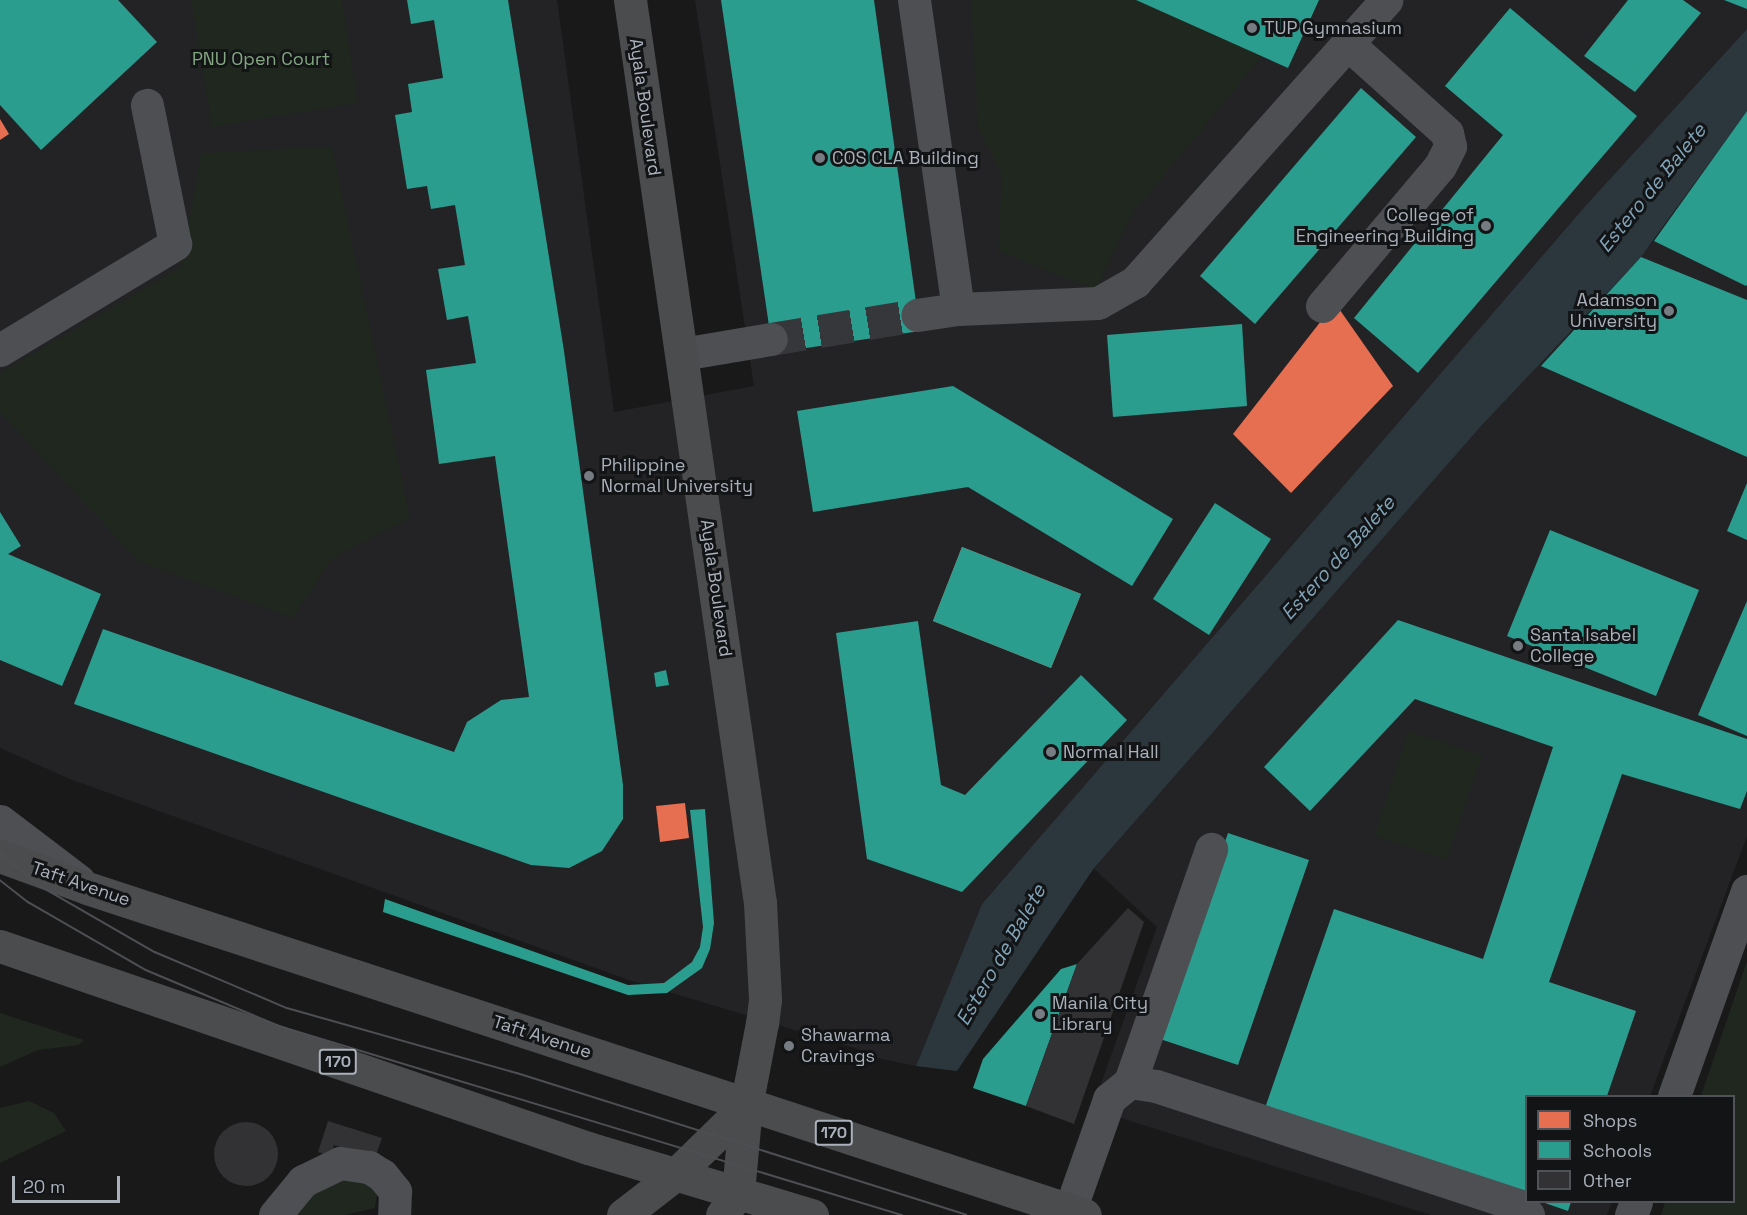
<!DOCTYPE html>
<style>
body{margin:0}
#map{position:relative;width:1747px;height:1215px;overflow:hidden;background:#19191a;font-family:"Space Grotesk",sans-serif}
div>[style]{position:absolute}
.built>*{inset:0;background:#232326}
.green>*{inset:0;background:#1f271f}
.water>*{inset:0;background:#2c373d}
.shops>*{inset:0;background:#e76f51}
.schools>*{inset:0;background:#2a9d8f}
.building>*{inset:0;background:#323234}
.round{border-radius:50%}
.minor-tunnel>*{height:33px;margin-top:-16.5px;transform-origin:0;background:repeating-linear-gradient(90deg,#36373a 0 33px,transparent 0 49px)}
.minor>*{height:33px;margin:-16.5px;padding:0 16.5px;transform-origin:16.5px;border-radius:16.5px;background:#4d4f53}
.major>*{height:33px;margin:-16.5px;padding:0 16.5px;transform-origin:16.5px;border-radius:16.5px;background:#4b4c4e}
.tram>*{height:1.5px;margin:-0.75px;padding:0 0.75px;transform-origin:0.75px;border-radius:0.75px;background:#4d4f52}
.dots>*{width:16px;height:16px;translate:-50% -50%;box-sizing:border-box;border:3px solid #131416;border-radius:50%}
span{translate:-50% -50%;white-space:nowrap;text-align:center;line-height:1.15;-webkit-text-stroke:6px #131416;paint-order:stroke}
.shield-label span{padding:2px 4px;background:#131416;border:2px solid;border-radius:4px;-webkit-text-stroke-width:0}
.shield-label{font-size:16px;color:#aab1bb;font-weight:700}
.poi-label{font-size:18px;color:#aab1bb}
.left{translate:0 -50%;text-align:left}
.right{translate:-100% -50%;text-align:right}
.park-label{font-size:18px;color:#82a781}
.street-label{font-size:18px;color:#aab1bb}
.water-label{font-size:20px;color:#80a3b7;font-style:italic}
.legend{position:absolute;left:1525px;top:1095px;width:210px;height:108px;box-sizing:border-box;background:#131416;border:2px solid #4f5358;margin:0;padding:8px 10px;list-style:none;font-size:18px;color:#aab1bb}
.legend li{display:flex;align-items:center;gap:12px;height:30px}
.legend b{width:30px;border:2px solid #4f5358}
.scale{position:absolute;left:12px;top:1176px;width:108px;height:27px;box-sizing:border-box;border:3px solid #aab1bb;border-top:0;padding-left:8px;font-size:18px;line-height:21px;white-space:nowrap;color:#aab1bb;-webkit-text-stroke:4px #131416;paint-order:stroke}
</style>
<div id="map">
<div class="built">
<i style="clip-path:polygon(0 0,557px 0,614px 412px,754px 386px,695px 0,1747px 0,1747px 29px,1588px 203px,982px 904px,916px 1066px,872px 1057px,858px 1049px,629px 980px,70px 779px,0 748px)"></i>
<i style="clip-path:polygon(1747px 111px,1747px 836px,1650px 1096px,1526px 1096px,1526px 1202px,1612px 1202px,1607px 1215px,1431px 1215px,1092px 1109px,1157px 927px,1093px 868px,1482px 425px,1654px 241px)"></i>
</div>
<div class="green">
<i style="clip-path:polygon(191px 0,342px 0,358px 103px,212px 127px)"></i>
<i style="clip-path:polygon(971px 0,1136px 0,1262px 56px,1132px 214px,1096px 290px,998px 251px,1002px 175px,978px 127px)"></i>
<i style="clip-path:polygon(332px 146px,410px 518px,332px 559px,293px 618px,138px 561px,0 412px,0 373px,181px 267px,201px 153px)"></i>
<i style="clip-path:polygon(1408px 731px,1482px 755px,1447px 860px,1374px 836px)"></i>
<i style="clip-path:polygon(1747px 961px,1747px 1215px,1661px 1215px,1665px 1202px,1734px 1202px,1734px 1096px,1701px 1096px)"></i>
<i style="clip-path:polygon(0 1013px,84px 1040px,79px 1045px,38px 1050px,0 1067px)"></i>
<i style="clip-path:polygon(29px 1101px,54px 1113px,66px 1131px,0 1163px,0 1108px)"></i>
<i style="clip-path:polygon(336px 1173px,365px 1178px,377px 1194px,375px 1208px,345px 1215px,287px 1215px)"></i>
</div>
<div class="water">
<i style="clip-path:polygon(1747px 29px,1747px 111px,1641px 257px,1482px 425px,1094px 868px,957px 1071px,916px 1066px,982px 904px,1588px 203px)"></i>
</div>
<div class="shops">
<i style="clip-path:polygon(0 119px,9px 134px,0 140px)"></i>
<i style="clip-path:polygon(1335px 303px,1393px 386px,1291px 493px,1233px 434px)"></i>
<i style="clip-path:polygon(962px 547px,1081px 594px,1051px 668px,933px 621px)"></i>
<i style="clip-path:polygon(685px 803px,689px 838px,660px 842px,656px 806px)"></i>
</div>
<div class="schools">
<i style="clip-path:polygon(0 0,118px 0,157px 42px,41px 150px,0 105px)"></i>
<i style="clip-path:polygon(407px 0,508px 0,564px 351px,623px 785px,623px 819px,602px 851px,569px 868px,531px 865px,74px 704px,103px 629px,454px 752px,467px 722px,501px 700px,529px 697px,495px 456px,439px 464px,426px 370px,476px 363px,468px 316px,447px 320px,438px 269px,465px 265px,455px 205px,431px 209px,427px 186px,407px 189px,395px 115px,412px 112px,408px 84px,443px 78px,434px 20px,411px 24px)"></i>
<i style="clip-path:polygon(721px 0,874px 0,920px 331px,773px 353px)"></i>
<i style="clip-path:polygon(1136px 0,1319px 0,1288px 68px)"></i>
<i style="clip-path:polygon(1628px 0,1683px 0,1701px 13px,1635px 92px,1584px 56px)"></i>
<i style="clip-path:polygon(1724px 0,1747px 0,1747px 9px)"></i>
<i style="clip-path:polygon(1510px 8px,1637px 116px,1418px 373px,1354px 318px,1503px 135px,1445px 86px)"></i>
<i style="clip-path:polygon(1361px 88px,1416px 137px,1255px 324px,1200px 276px)"></i>
<i style="clip-path:polygon(1747px 111px,1747px 285px,1746px 286px,1654px 241px)"></i>
<i style="clip-path:polygon(1641px 257px,1747px 300px,1747px 457px,1541px 366px)"></i>
<i style="clip-path:polygon(1242px 324px,1247px 406px,1113px 417px,1107px 335px)"></i>
<i style="clip-path:polygon(953px 386px,1173px 519px,1132px 586px,968px 487px,813px 512px,797px 411px)"></i>
<i style="clip-path:polygon(1747px 483px,1747px 540px,1727px 531px)"></i>
<i style="clip-path:polygon(1215px 503px,1271px 539px,1209px 635px,1153px 599px)"></i>
<i style="clip-path:polygon(0 512px,21px 546px,8px 554px,101px 594px,62px 686px,0 660px)"></i>
<i style="clip-path:polygon(1550px 530px,1699px 590px,1656px 696px,1507px 636px)"></i>
<i style="clip-path:polygon(962px 547px,1081px 594px,1051px 668px,933px 621px)"></i>
<i style="clip-path:polygon(1747px 601px,1747px 736px,1698px 715px)"></i>
<i style="clip-path:polygon(1398px 620px,1747px 739px,1747px 791px,1740px 809px,1622px 774px,1549px 982px,1636px 1011px,1607px 1096px,1526px 1096px,1526px 1197px,1265px 1108px,1334px 909px,1483px 959px,1553px 747px,1415px 699px,1310px 811px,1264px 767px)"></i>
<i style="clip-path:polygon(918px 621px,941px 785px,965px 795px,1081px 675px,1127px 720px,962px 892px,867px 859px,836px 633px)"></i>
<i style="clip-path:polygon(666px 670px,669px 685px,656px 687px,654px 673px)"></i>
<i style="clip-path:polygon(705px 809px,714px 923px,710px 949px,702px 968px,667px 993px,628px 995px,383px 912px,385px 899px,628px 985px,664px 983px,692px 962px,700px 947px,703px 927px,690px 810px)"></i>
<i style="clip-path:polygon(1228px 833px,1309px 860px,1238px 1065px,1157px 1038px)"></i>
<i style="clip-path:polygon(1077px 964px,1026px 1106px,973px 1088px,983px 1059px,1061px 969px)"></i>
<i style="clip-path:polygon(1542px 1202px,1571px 1202px,1568px 1211px)"></i>
</div>
<div class="building">
<i style="clip-path:polygon(1128px 908px,1144px 922px,1074px 1124px,1026px 1106px,1077px 964px)"></i>
<i style="clip-path:polygon(328px 1121px,382px 1138px,375px 1158px,334px 1145px,330px 1156px,318px 1152px)"></i>
<i class="round" style="left:214px;top:1122px;width:64px;height:64px"></i>
</div>
<div class="minor-tunnel">
<i style="left:771px;top:339px;width:148px;rotate:-9.3deg"></i>
</div>
<div class="minor">
<i style="left:914px;top:0;width:312px;rotate:81.9deg"></i>
<i style="left:958px;top:309px;width:41px;rotate:171.7deg"></i>
<i style="left:1322px;top:306px;width:183px;rotate:-49.9deg"></i>
<i style="left:1440px;top:166px;width:22px;rotate:-63deg"></i>
<i style="left:1450px;top:146px;width:13px;rotate:-103deg"></i>
<i style="left:1447px;top:133px;width:135px;rotate:-138deg"></i>
<i style="left:958px;top:309px;width:140px;rotate:-2.5deg"></i>
<i style="left:1098px;top:303px;width:43px;rotate:-29.6deg"></i>
<i style="left:1135px;top:282px;width:378px;rotate:-48.3deg"></i>
<i style="left:0;top:350px;width:205px;rotate:-31.2deg"></i>
<i style="left:175px;top:244px;width:142px;rotate:-101.4deg"></i>
<i style="left:682px;top:354px;width:90px;rotate:-9.6deg"></i>
<i style="left:0;top:821px;width:99px;rotate:37.2deg"></i>
<i style="left:1130px;top:1082px;width:247px;rotate:-70.8deg"></i>
<i style="left:1674px;top:1096px;width:218px;rotate:-70.4deg"></i>
<i style="left:1070px;top:1210px;width:118px;rotate:-70.6deg"></i>
<i style="left:1109px;top:1099px;width:27px;rotate:-39deg"></i>
<i style="left:1130px;top:1082px;width:26px;rotate:9deg"></i>
<i style="left:1156px;top:1086px;width:380px;rotate:18.2deg"></i>
<i style="left:1517px;top:1205px;width:15px;rotate:42deg"></i>
<i style="left:275px;top:1215px;width:44px;rotate:-50.5deg"></i>
<i style="left:303px;top:1181px;width:41px;rotate:-25.9deg"></i>
<i style="left:340px;top:1163px;width:29px;rotate:8deg"></i>
<i style="left:369px;top:1167px;width:15px;rotate:32deg"></i>
<i style="left:382px;top:1175px;width:21px;rotate:51deg"></i>
<i style="left:395px;top:1191px;width:24px;rotate:92deg"></i>
<i style="left:1631px;top:1215px;width:14px;rotate:-69deg"></i>
</div>
<div class="major">
<i style="left:630px;top:0;width:912px;rotate:81.81deg"></i>
<i style="left:760px;top:903px;width:97px;rotate:87deg"></i>
<i style="left:765px;top:1000px;width:23px;rotate:97deg"></i>
<i style="left:762px;top:1023px;width:85px;rotate:100.9deg"></i>
<i style="left:746px;top:1106px;width:87px;rotate:95.3deg"></i>
<i style="left:738px;top:1193px;width:27px;rotate:126deg"></i>
<i style="left:0;top:856px;width:93px;rotate:20.2deg"></i>
<i style="left:87px;top:888px;width:1050px;rotate:18.14deg"></i>
<i style="left:0;top:946px;width:622px;rotate:18.96deg"></i>
<i style="left:588px;top:1148px;width:234px;rotate:16.7deg"></i>
<i style="left:623px;top:1215px;width:67px;rotate:-37.7deg"></i>
<i style="left:676px;top:1174px;width:98px;rotate:-44.2deg"></i>
</div>
<div class="tram">
<i style="left:0;top:853px;width:52px;rotate:39.5deg"></i>
<i style="left:40px;top:886px;width:133px;rotate:29.9deg"></i>
<i style="left:155px;top:952px;width:143px;rotate:23deg"></i>
<i style="left:287px;top:1008px;width:239px;rotate:15.8deg"></i>
<i style="left:517px;top:1073px;width:471px;rotate:17.5deg"></i>
<i style="left:0;top:880px;width:36px;rotate:38deg"></i>
<i style="left:28px;top:902px;width:136px;rotate:30deg"></i>
<i style="left:146px;top:970px;width:144px;rotate:22.8deg"></i>
<i style="left:279px;top:1026px;width:651px;rotate:16.88deg"></i>
</div>
<div class="dots">
<i style="left:1252px;top:28px;background:#777c83"></i>
<i style="left:820px;top:158px;background:#777c83"></i>
<i style="left:1486px;top:226px;background:#777c83"></i>
<i style="left:1669px;top:311px;background:#777c83"></i>
<i style="left:589px;top:476px;background:#777c83"></i>
<i style="left:1518px;top:646px;background:#777c83"></i>
<i style="left:1051px;top:752px;background:#777c83"></i>
<i style="left:1040px;top:1014px;background:#777c83"></i>
<i style="left:789px;top:1046px;background:#777c83"></i>
</div>
<div class="shield-label">
<span style="left:338px;top:1062px">170</span>
<span style="left:834px;top:1133px">170</span>
</div>
<div class="poi-label">
<span class="left" style="left:1264px;top:28px">TUP Gymnasium</span>
<span class="left" style="left:832px;top:158px">COS CLA Building</span>
<span class="right" style="left:1474px;top:226px">College of<br>Engineering Building</span>
<span class="right" style="left:1657px;top:311px">Adamson<br>University</span>
<span class="left" style="left:601px;top:476px">Philippine<br>Normal University</span>
<span class="left" style="left:1530px;top:646px">Santa Isabel<br>College</span>
<span class="left" style="left:1063px;top:752px">Normal Hall</span>
<span class="left" style="left:1052px;top:1014px">Manila City<br>Library</span>
<span class="left" style="left:801px;top:1046px">Shawarma<br>Cravings</span>
</div>
<div class="park-label">
<span style="left:261px;top:59px">PNU Open Court</span>
</div>
<div class="street-label">
<span style="left:645px;top:107px;rotate:82deg">Ayala Boulevard</span>
<span style="left:716px;top:588px;rotate:82deg">Ayala Boulevard</span>
<span style="left:81px;top:884px;rotate:19deg">Taft Avenue</span>
<span style="left:542px;top:1037px;rotate:18deg">Taft Avenue</span>
</div>
<div class="water-label">
<span style="left:1652px;top:188px;rotate:-51deg">Estero de Balete</span>
<span style="left:1338px;top:558px;rotate:-48deg">Estero de Balete</span>
<span style="left:1001px;top:955px;rotate:-60deg">Estero de Balete</span>
</div>
<ul class="legend">
<li><b style="height:16px;background:#e76f51"></b>Shops</li>
<li><b style="height:16px;background:#2a9d8f"></b>Schools</li>
<li><b style="height:16px;background:#323234"></b>Other</li>
</ul>
<div class="scale">20 m</div>
</div>
